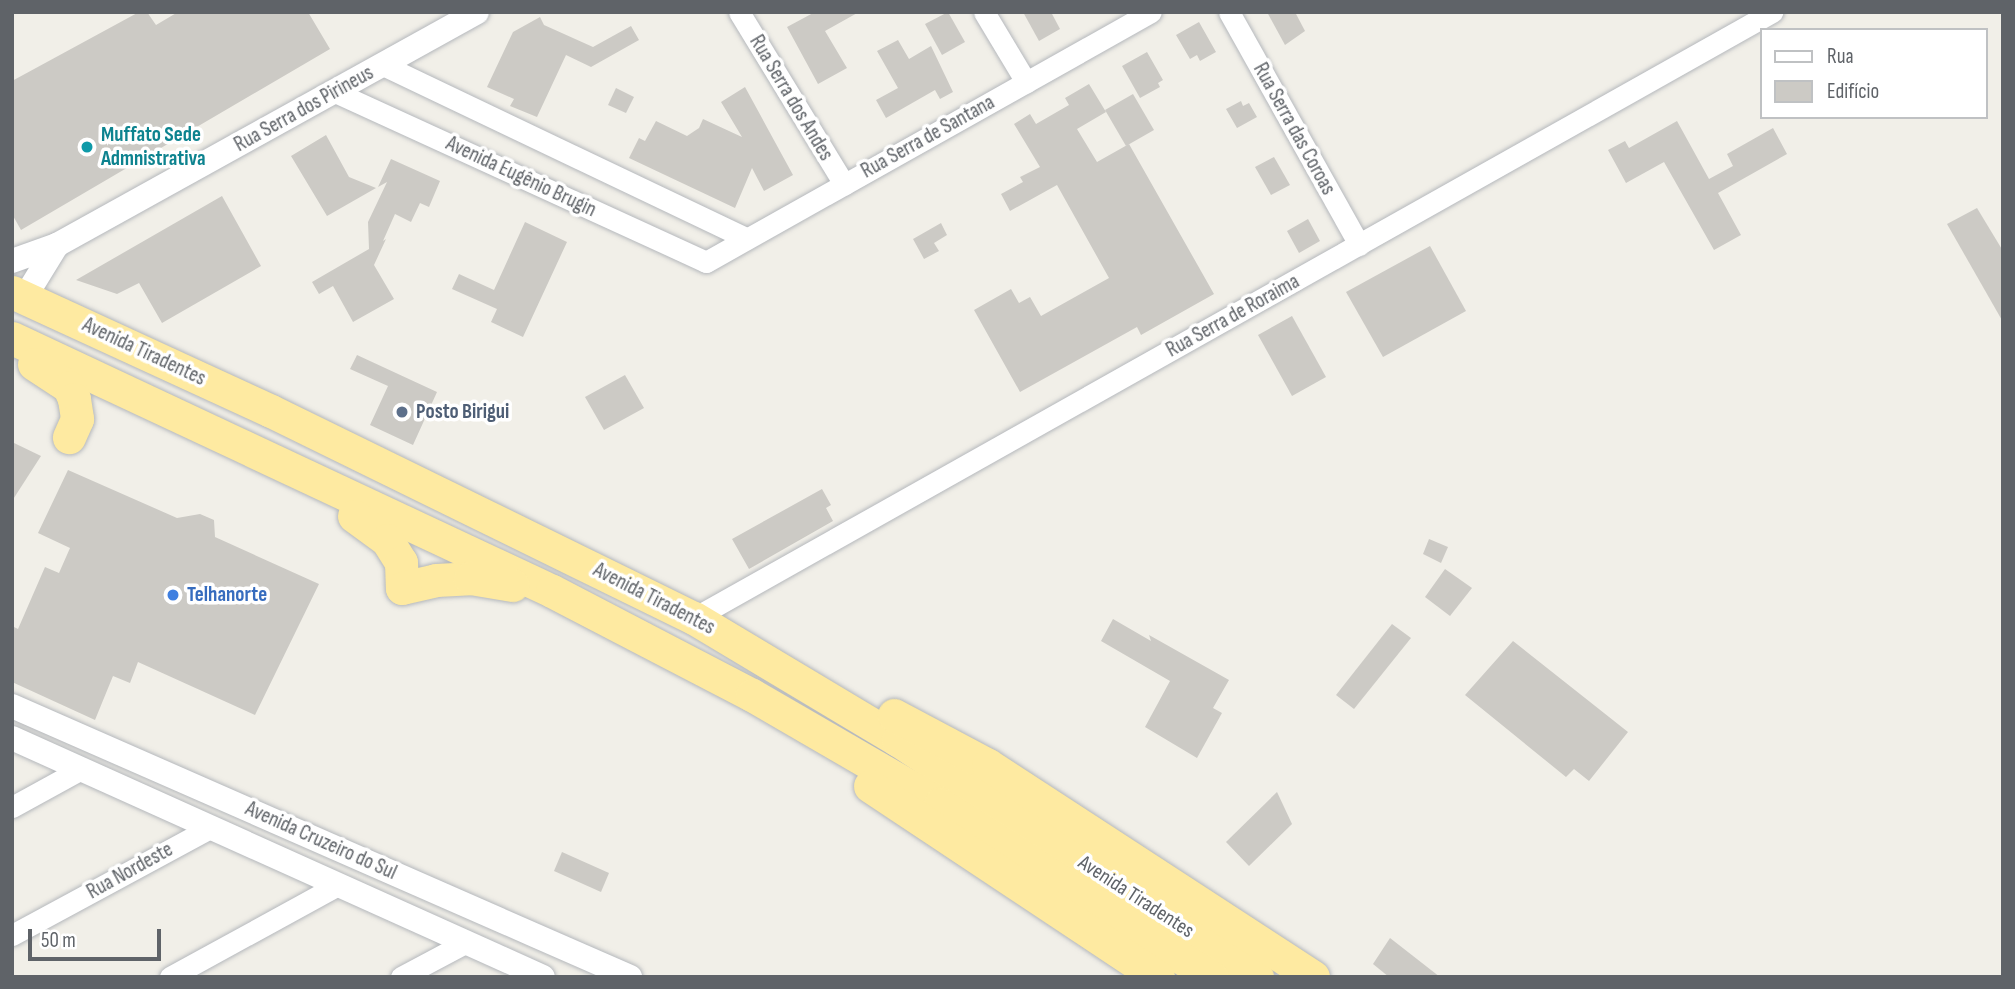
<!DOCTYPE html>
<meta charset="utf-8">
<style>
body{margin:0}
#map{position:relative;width:2015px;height:989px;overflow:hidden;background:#f1efe8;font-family:"Sofia Sans Condensed",sans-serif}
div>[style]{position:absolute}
.building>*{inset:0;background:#cccac5}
.roads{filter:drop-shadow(0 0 2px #b5b8bc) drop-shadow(0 0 2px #b5b8bc)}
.minor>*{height:21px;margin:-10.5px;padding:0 10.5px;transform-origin:10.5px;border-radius:10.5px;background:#fff}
.tertiary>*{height:24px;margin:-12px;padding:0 12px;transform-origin:12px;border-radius:12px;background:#fff}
.trunk>*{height:33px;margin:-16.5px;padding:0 16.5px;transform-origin:16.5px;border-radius:16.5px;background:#feeaa1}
.dots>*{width:19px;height:19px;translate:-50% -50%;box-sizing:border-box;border:4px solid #fff;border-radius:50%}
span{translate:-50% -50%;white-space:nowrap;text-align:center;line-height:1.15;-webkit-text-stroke:7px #fff;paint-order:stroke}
.street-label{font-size:21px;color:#5f6368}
.culture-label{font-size:21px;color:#0d838f;font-weight:700}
.left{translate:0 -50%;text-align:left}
.service-label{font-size:21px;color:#4e5e75;font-weight:700}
.shop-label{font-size:21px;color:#366cbe;font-weight:700}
.frame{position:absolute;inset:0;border:14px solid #5f6368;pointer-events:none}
.legend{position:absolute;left:1760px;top:28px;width:228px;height:91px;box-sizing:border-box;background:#fff;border:2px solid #bfc1c3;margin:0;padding:9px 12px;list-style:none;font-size:21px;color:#5f6368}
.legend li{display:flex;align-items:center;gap:14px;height:35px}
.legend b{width:35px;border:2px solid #bfc1c3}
.scale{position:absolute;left:28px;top:929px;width:133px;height:32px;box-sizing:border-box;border:4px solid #5f6368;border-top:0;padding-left:9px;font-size:21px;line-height:24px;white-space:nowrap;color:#5f6368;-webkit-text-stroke:5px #fff;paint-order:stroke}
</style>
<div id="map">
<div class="building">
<i style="clip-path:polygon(139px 12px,147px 12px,156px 25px,178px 12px,308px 12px,330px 49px,21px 230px,12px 214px,12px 81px)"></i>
<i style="clip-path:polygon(815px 12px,859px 12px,825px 31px,847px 68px,818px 84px,787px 27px)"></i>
<i style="clip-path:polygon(948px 12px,965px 42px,942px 55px,925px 24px)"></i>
<i style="clip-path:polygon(1023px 12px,1051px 12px,1060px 29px,1039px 41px)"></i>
<i style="clip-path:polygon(1267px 12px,1295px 12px,1305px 31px,1285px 45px)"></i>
<i style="clip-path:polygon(540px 17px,544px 25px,593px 47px,631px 26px,639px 40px,591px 67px,566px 55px,537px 117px,510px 106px,514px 99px,487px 87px,513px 32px)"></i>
<i style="clip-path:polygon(1199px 22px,1216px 52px,1200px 61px,1197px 55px,1190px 59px,1176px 35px)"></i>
<i style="clip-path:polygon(898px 40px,909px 59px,931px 46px,953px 92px,940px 99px,935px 90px,886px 118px,876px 100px,898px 88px,877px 51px)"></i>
<i style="clip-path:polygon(1147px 52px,1163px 80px,1158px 83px,1160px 87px,1140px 98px,1122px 66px)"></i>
<i style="clip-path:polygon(1089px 84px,1106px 112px,1077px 129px,1097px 162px,1129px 144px,1214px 294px,1141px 335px,1137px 327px,1020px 392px,974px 310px,1011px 289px,1019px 303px,1030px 297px,1041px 316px,1109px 278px,1057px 185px,1010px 211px,1001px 194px,1023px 182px,1020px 177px,1040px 167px,1014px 124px,1030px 114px,1036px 124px,1069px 105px,1065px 98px)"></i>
<i style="clip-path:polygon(745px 87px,793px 175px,764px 191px,752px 168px,735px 208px,629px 158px,639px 138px,645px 141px,656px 121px,687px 136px,699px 128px,703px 119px,742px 137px,721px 102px)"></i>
<i style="clip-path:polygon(616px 88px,634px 97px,626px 113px,608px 105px)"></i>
<i style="clip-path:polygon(1133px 94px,1154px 130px,1126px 146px,1105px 110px)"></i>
<i style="clip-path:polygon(1241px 101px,1243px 106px,1249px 103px,1257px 117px,1237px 128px,1226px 109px)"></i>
<i style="clip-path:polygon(1677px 121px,1709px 179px,1733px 166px,1727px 154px,1773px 128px,1787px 154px,1718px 193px,1741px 235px,1714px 250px,1664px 162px,1626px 183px,1608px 150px,1625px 141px,1629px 148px)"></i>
<i style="clip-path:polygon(326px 135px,349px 177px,376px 188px,327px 216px,291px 156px)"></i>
<i style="clip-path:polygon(1274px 157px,1290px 185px,1271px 195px,1255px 167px)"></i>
<i style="clip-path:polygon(391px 159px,440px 181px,429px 207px,420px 203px,411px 222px,395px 214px,383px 241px,386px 239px,374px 265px,394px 299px,353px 322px,333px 286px,319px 294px,312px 282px,369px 249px,368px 222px,387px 182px,378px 187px)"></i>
<i style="clip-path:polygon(222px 196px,261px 266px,162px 323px,139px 283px,117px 294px,76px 280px)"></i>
<i style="clip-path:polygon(1977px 208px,2003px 251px,2003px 322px,1947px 224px)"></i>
<i style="clip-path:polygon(1308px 219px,1320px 241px,1299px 253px,1287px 231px)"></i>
<i style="clip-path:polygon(525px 222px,567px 242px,523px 337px,491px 322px,497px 309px,452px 289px,459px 274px,494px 290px)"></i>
<i style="clip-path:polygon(941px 223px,947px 235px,934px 243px,939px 251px,924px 259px,913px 239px)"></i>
<i style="clip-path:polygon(1430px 246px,1466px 311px,1383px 357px,1346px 292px)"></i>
<i style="clip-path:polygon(1292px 316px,1326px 377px,1292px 396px,1258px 335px)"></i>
<i style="clip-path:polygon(357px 355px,437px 392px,413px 445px,370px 425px,388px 386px,350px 369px)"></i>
<i style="clip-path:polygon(625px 375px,644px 408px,604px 430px,585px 397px)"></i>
<i style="clip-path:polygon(12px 442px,41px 456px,12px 501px)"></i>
<i style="clip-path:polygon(68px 470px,177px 518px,200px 514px,214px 520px,215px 537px,319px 584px,255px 715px,138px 662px,130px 683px,113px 676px,95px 720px,12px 682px,12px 626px,18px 629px,45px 567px,59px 573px,70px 548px,38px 533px)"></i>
<i style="clip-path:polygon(822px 489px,831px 505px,826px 508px,833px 521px,749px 569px,732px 539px)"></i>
<i style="clip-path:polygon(1429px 539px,1448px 547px,1441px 563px,1423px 554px)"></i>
<i style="clip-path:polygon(1445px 569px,1472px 588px,1450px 616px,1425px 597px)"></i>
<i style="clip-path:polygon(1113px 619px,1151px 641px,1149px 635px,1229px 680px,1213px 708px,1222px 713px,1197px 758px,1145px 727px,1170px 681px,1101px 641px)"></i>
<i style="clip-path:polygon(1392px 624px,1411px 638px,1354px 709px,1336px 695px)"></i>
<i style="clip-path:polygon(1513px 641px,1628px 732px,1589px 781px,1574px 769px,1566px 777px,1465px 695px)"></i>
<i style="clip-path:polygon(1277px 792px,1292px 824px,1249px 866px,1226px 842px)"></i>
<i style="clip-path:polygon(562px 852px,609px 873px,601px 892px,554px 871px)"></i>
<i style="clip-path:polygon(1390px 938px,1440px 977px,1389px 977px,1373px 964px)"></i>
</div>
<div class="roads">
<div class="minor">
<i style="left:739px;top:12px;width:202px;rotate:58.6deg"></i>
<i style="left:984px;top:12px;width:82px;rotate:59deg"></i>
<i style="left:1229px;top:12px;width:267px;rotate:60.8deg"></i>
<i style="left:383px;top:65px;width:403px;rotate:25.5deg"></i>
<i style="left:335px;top:92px;width:408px;rotate:24.6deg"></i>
<i style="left:706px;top:262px;width:510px;rotate:-29.33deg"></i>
<i style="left:694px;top:618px;width:1237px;rotate:-29.34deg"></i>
<i style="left:12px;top:807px;width:79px;rotate:-28.8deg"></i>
<i style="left:12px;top:935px;width:225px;rotate:-28.4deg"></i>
<i style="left:170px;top:977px;width:192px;rotate:-28.7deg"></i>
<i style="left:401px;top:977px;width:72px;rotate:-28deg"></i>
</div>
<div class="tertiary">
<i style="left:12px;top:261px;width:48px;rotate:-19.6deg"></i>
<i style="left:57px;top:245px;width:480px;rotate:-29deg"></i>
<i style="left:25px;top:297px;width:61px;rotate:-58.4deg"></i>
<i style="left:12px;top:706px;width:675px;rotate:23.68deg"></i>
<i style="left:12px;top:738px;width:582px;rotate:24.23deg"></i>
</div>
<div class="trunk">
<i style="left:12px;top:292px;width:285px;rotate:24.7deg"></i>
<i style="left:271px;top:411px;width:471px;rotate:26.1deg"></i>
<i style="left:694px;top:618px;width:238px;rotate:30.9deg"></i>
<i style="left:898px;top:740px;width:430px;rotate:33.4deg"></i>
<i style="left:12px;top:338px;width:596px;rotate:25.1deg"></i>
<i style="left:552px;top:591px;width:225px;rotate:27.5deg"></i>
<i style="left:752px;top:695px;width:217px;rotate:30.1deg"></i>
<i style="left:940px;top:804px;width:322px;rotate:32.5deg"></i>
<i style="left:34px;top:364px;width:42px;rotate:33.3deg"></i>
<i style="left:69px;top:387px;width:13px;rotate:67deg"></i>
<i style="left:74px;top:399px;width:20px;rotate:81deg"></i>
<i style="left:77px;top:419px;width:20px;rotate:114deg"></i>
<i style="left:354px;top:516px;width:41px;rotate:36deg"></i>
<i style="left:387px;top:540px;width:26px;rotate:58deg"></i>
<i style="left:401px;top:562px;width:26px;rotate:88deg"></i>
<i style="left:402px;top:588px;width:35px;rotate:-13deg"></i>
<i style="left:436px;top:580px;width:34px;rotate:-3deg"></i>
<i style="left:470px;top:578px;width:43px;rotate:9.5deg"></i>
<i style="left:894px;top:715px;width:106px;rotate:28deg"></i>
<i style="left:988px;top:765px;width:388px;rotate:33.1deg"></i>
<i style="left:870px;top:786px;width:346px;rotate:33.6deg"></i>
</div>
</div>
<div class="dots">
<i style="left:87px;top:147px;background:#0f9aa8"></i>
<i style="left:402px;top:412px;background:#5c6f8a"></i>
<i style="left:173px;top:595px;background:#3f7fe0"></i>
</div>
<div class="street-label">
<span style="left:791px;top:98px;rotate:59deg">Rua Serra dos Andes</span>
<span style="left:304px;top:109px;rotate:-29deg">Rua Serra dos Pirineus</span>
<span style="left:1294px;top:129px;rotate:61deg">Rua Serra das Coroas</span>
<span style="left:928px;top:137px;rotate:-29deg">Rua Serra de Santana</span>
<span style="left:521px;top:177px;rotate:25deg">Avenida Eugênio Brugin</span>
<span style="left:1233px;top:316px;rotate:-29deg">Rua Serra de Roraima</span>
<span style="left:144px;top:352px;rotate:25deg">Avenida Tiradentes</span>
<span style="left:654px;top:599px;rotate:27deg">Avenida Tiradentes</span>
<span style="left:321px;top:841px;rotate:24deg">Avenida Cruzeiro do Sul</span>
<span style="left:130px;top:871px;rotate:-29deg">Rua Nordeste</span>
<span style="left:1136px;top:897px;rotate:33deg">Avenida Tiradentes</span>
</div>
<div class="culture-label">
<span class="left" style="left:101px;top:147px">Muffato Sede<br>Admnistrativa</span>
</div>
<div class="service-label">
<span class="left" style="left:416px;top:412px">Posto Birigui</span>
</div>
<div class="shop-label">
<span class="left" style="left:187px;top:595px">Telhanorte</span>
</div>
<div class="frame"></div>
<ul class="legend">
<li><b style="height:9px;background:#fff"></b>Rua</li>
<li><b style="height:19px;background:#cccac5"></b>Edifício</li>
</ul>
<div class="scale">50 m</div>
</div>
